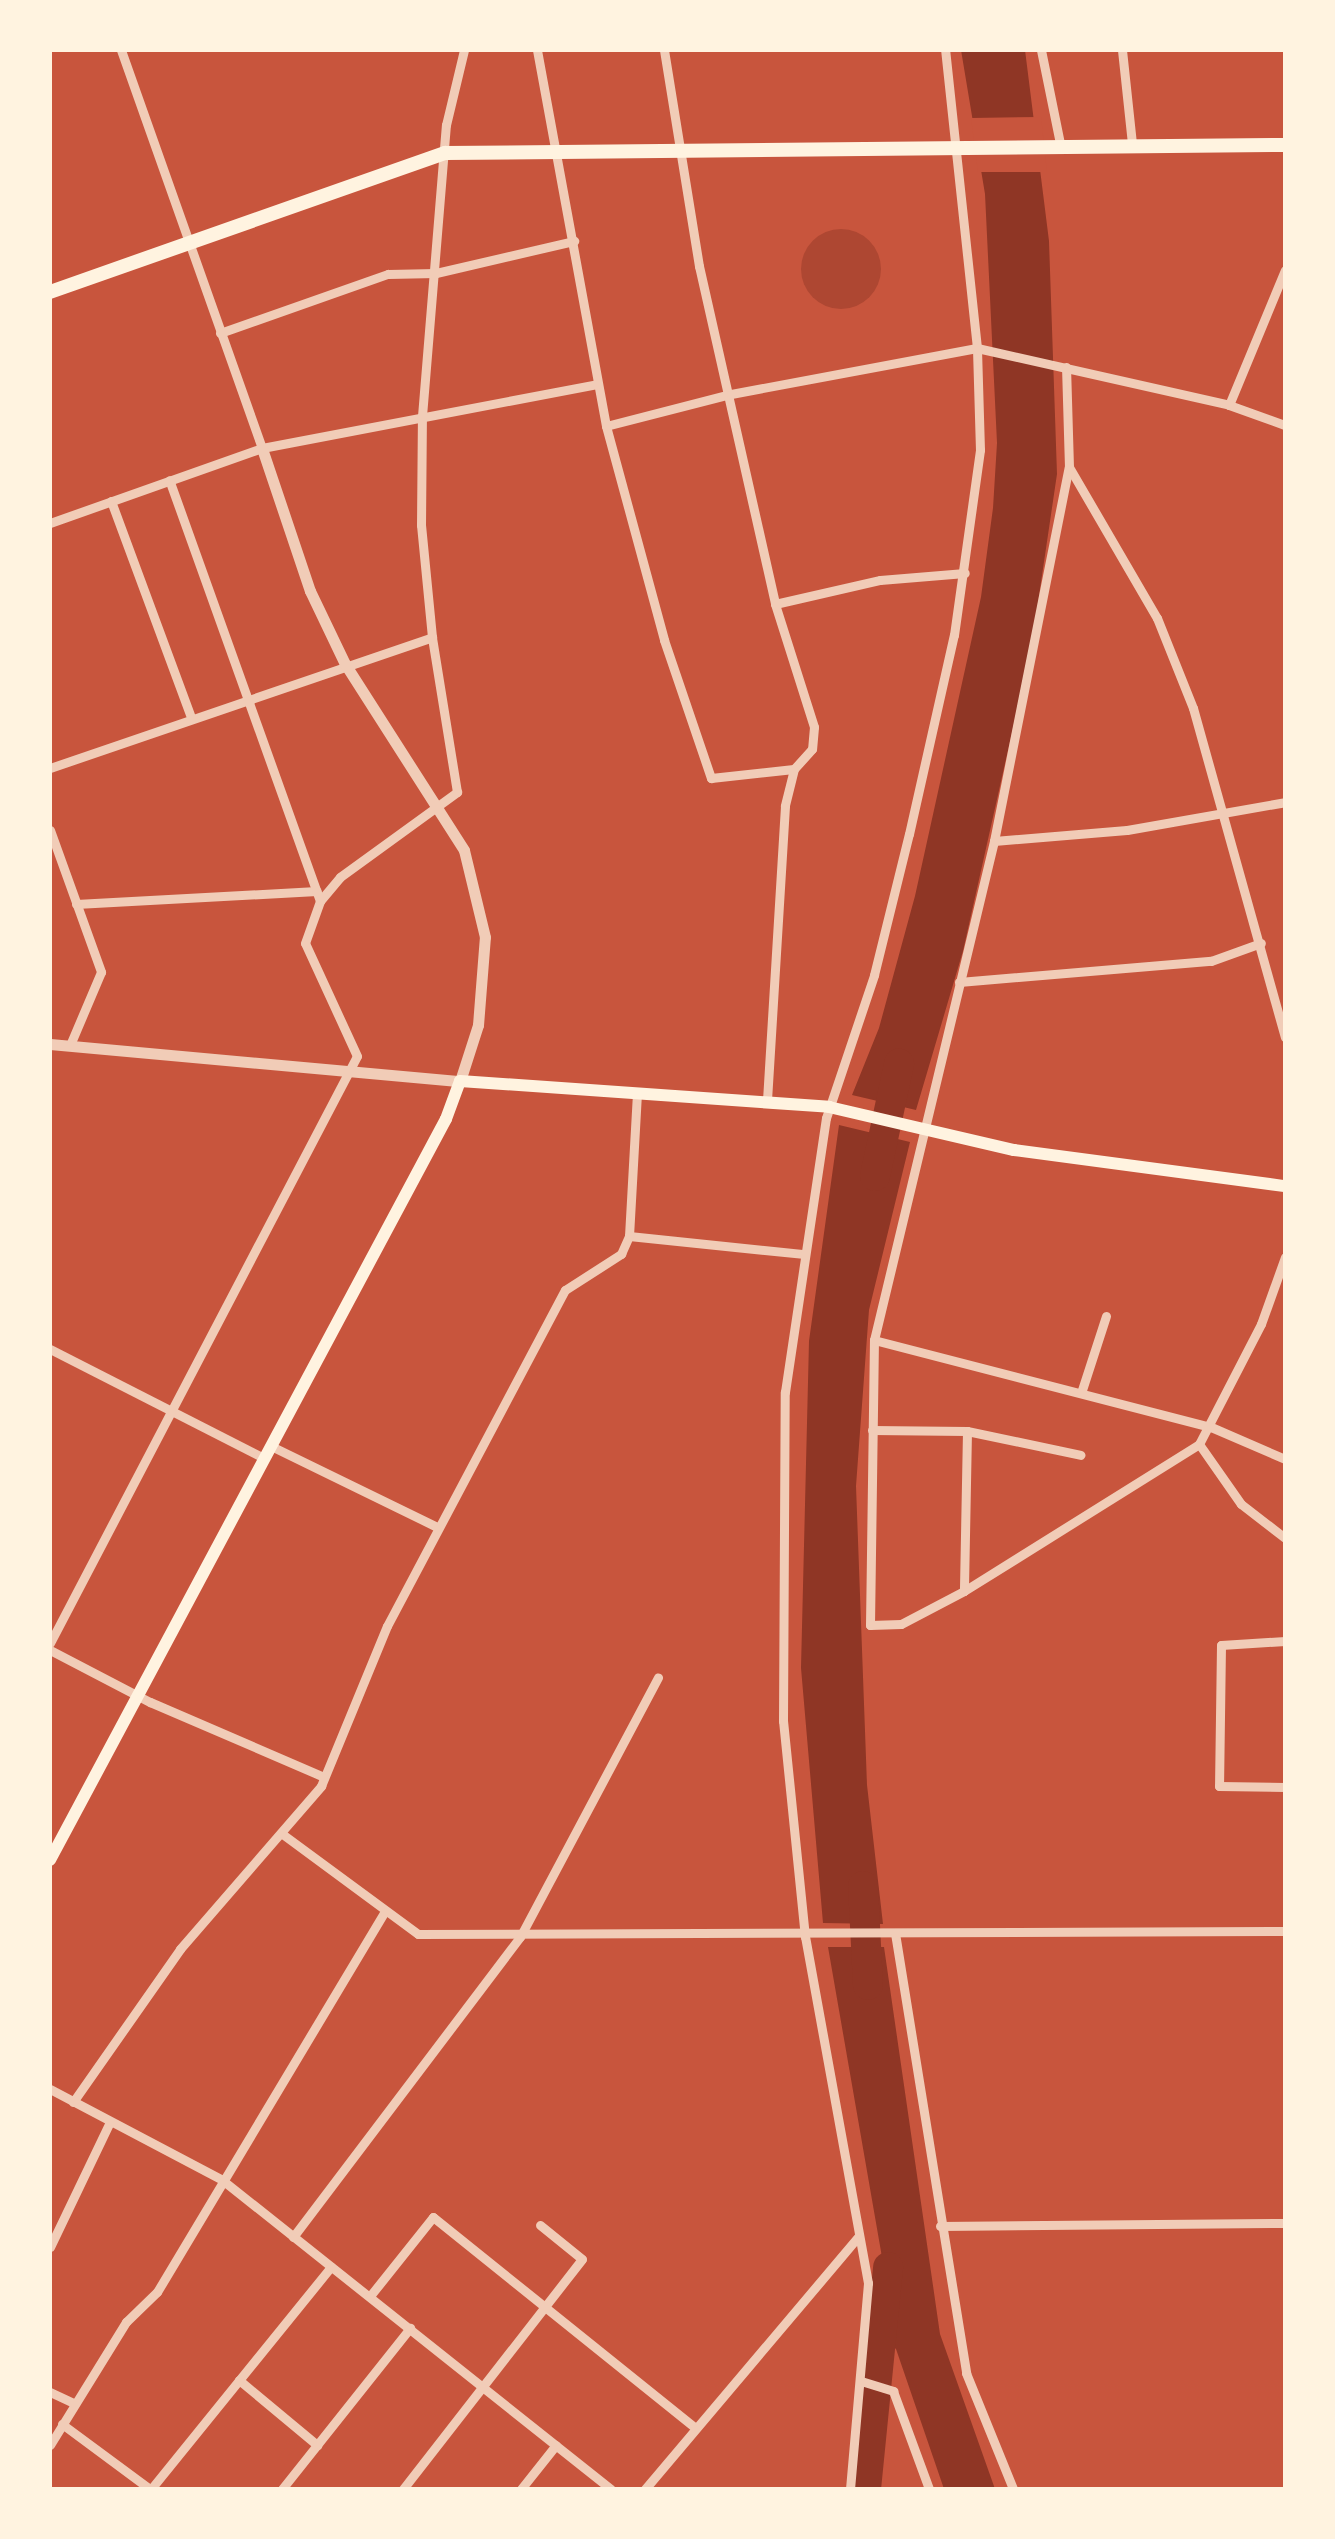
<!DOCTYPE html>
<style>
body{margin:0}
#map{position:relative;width:1335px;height:2539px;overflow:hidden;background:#c8553d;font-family:Mulish,sans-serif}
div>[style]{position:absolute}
.green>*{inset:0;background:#ae4732}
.round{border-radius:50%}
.water>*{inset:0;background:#8f3625}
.pier>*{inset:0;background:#c8553d}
.river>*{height:30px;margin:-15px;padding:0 15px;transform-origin:15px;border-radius:15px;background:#8f3625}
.minor>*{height:9px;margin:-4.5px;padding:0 4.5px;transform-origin:4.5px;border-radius:4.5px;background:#f1ccb7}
.tertiary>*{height:11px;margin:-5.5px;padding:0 5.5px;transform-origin:5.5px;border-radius:5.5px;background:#f1ccb7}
.secondary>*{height:12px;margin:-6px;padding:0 6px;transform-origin:6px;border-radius:6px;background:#fff3e0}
.primary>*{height:14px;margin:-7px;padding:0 7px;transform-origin:7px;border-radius:7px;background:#fff3e0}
span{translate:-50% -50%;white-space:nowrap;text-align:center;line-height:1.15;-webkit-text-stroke:8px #fff3e0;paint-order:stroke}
.frame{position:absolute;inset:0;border:52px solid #fff3e0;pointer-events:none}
</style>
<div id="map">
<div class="green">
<i class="round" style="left:801px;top:229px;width:80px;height:80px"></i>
</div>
<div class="water">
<i style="clip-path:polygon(961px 50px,1025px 50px,1049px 241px,1057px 474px,1032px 643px,963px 951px,916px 1110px,852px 1095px,879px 1028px,915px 896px,981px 597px,993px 508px,997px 443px,985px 194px)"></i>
<i style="clip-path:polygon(839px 1125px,910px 1142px,869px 1310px,856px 1486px,867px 1785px,883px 1924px,823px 1923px,801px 1668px,809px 1341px)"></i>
<i style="clip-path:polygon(828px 1947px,884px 1947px,940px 2334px,995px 2489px,944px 2489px,896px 2349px,886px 2341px,878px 2266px,883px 2263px)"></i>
</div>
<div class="pier">
<i style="clip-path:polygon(1041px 117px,1047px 172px,978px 172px,971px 118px)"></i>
</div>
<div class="river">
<i style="left:875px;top:1176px;width:115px;rotate:-77.9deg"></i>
<i style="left:863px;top:1886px;width:99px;rotate:87.1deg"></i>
<i style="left:866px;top:2489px;width:223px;rotate:-84.3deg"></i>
</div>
<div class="minor">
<i style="left:121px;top:50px;width:422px;rotate:70.5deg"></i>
<i style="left:537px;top:50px;width:382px;rotate:79.6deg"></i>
<i style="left:606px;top:426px;width:222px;rotate:74.8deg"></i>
<i style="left:664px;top:640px;width:146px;rotate:71.2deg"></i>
<i style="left:711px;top:778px;width:83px;rotate:-6.2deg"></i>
<i style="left:664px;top:50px;width:219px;rotate:80.8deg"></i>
<i style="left:699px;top:266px;width:346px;rotate:77.3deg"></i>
<i style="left:775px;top:604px;width:129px;rotate:72.4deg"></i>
<i style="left:814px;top:727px;width:22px;rotate:95deg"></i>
<i style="left:812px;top:749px;width:27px;rotate:132deg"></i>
<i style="left:794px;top:769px;width:38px;rotate:104deg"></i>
<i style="left:785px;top:806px;width:297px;rotate:93.5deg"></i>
<i style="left:1041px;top:50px;width:95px;rotate:78.5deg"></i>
<i style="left:1122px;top:50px;width:95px;rotate:83.9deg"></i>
<i style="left:220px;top:333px;width:178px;rotate:-19.4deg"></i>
<i style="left:388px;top:274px;width:48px;rotate:-1.2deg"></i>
<i style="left:436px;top:273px;width:142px;rotate:-13.1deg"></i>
<i style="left:1229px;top:405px;width:146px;rotate:-67.5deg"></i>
<i style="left:606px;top:426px;width:129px;rotate:-14.4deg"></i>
<i style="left:731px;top:394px;width:250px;rotate:-10.6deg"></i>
<i style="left:977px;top:348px;width:258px;rotate:12.7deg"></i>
<i style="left:1229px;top:405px;width:59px;rotate:19.7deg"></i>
<i style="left:1069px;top:467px;width:175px;rotate:59.8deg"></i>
<i style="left:1157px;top:618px;width:97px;rotate:68.2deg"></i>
<i style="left:1193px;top:708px;width:342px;rotate:74.4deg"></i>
<i style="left:111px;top:501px;width:230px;rotate:69.7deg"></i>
<i style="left:50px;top:523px;width:225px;rotate:-19.5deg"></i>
<i style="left:262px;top:448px;width:341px;rotate:-10.8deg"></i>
<i style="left:775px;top:604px;width:108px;rotate:-12.9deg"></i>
<i style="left:880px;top:580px;width:85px;rotate:-4.7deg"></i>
<i style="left:50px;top:768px;width:404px;rotate:-18.9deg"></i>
<i style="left:50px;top:830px;width:151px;rotate:70.2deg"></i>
<i style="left:101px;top:972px;width:79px;rotate:113deg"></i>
<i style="left:994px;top:841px;width:133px;rotate:-4.7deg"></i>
<i style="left:1127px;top:830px;width:160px;rotate:-10deg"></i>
<i style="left:320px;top:901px;width:31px;rotate:-50deg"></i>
<i style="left:340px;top:877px;width:145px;rotate:-36deg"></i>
<i style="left:457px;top:792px;width:157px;rotate:-99.2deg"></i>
<i style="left:432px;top:637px;width:113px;rotate:-95.6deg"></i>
<i style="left:421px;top:525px;width:109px;rotate:-89.5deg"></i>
<i style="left:422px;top:416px;width:292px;rotate:-85.3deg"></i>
<i style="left:446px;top:125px;width:77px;rotate:-76.5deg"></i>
<i style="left:76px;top:904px;width:241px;rotate:-3.1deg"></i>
<i style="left:959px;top:982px;width:253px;rotate:-4.8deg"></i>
<i style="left:1211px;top:961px;width:53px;rotate:-19.8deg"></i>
<i style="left:629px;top:1236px;width:174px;rotate:5.9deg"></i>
<i style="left:1285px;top:1257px;width:71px;rotate:109.7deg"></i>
<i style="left:1261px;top:1324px;width:135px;rotate:117.3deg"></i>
<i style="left:1199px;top:1444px;width:73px;rotate:55deg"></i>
<i style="left:1241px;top:1504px;width:56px;rotate:37.7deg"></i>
<i style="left:874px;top:1340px;width:348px;rotate:14.5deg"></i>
<i style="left:1211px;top:1427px;width:81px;rotate:23.4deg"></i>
<i style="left:50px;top:1349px;width:240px;rotate:27deg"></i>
<i style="left:1081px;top:1393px;width:81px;rotate:-72deg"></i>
<i style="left:872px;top:1430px;width:95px;rotate:0.6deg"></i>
<i style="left:967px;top:1431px;width:116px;rotate:11.9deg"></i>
<i style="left:967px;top:1431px;width:160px;rotate:91.1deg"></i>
<i style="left:964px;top:1591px;width:71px;rotate:152.4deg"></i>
<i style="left:901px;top:1624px;width:31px;rotate:178deg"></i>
<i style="left:870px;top:1625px;width:285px;rotate:-89.2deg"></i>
<i style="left:874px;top:1340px;width:513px;rotate:-76.48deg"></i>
<i style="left:994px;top:841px;width:381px;rotate:-78.7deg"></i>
<i style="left:1069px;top:467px;width:100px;rotate:-91.7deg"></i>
<i style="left:271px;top:1446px;width:185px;rotate:26deg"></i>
<i style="left:964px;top:1591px;width:277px;rotate:-32deg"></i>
<i style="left:1285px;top:1641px;width:64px;rotate:176.4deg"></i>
<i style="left:1221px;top:1645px;width:141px;rotate:90.8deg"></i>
<i style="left:1219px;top:1786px;width:66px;rotate:0.9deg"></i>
<i style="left:50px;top:1643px;width:662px;rotate:-62.39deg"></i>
<i style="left:357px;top:1056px;width:124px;rotate:-114.7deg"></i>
<i style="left:305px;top:943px;width:45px;rotate:-70.3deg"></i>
<i style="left:320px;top:901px;width:447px;rotate:-109.7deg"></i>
<i style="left:50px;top:1650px;width:113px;rotate:27.5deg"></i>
<i style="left:150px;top:1702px;width:189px;rotate:23.3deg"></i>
<i style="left:281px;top:1833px;width:170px;rotate:36.4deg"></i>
<i style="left:418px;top:1934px;width:867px;rotate:-0.2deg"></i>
<i style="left:895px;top:1933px;width:446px;rotate:80.8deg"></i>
<i style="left:966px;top:2373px;width:125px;rotate:67.9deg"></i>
<i style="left:50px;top:2089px;width:193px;rotate:27.8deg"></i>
<i style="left:221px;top:2179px;width:498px;rotate:38.5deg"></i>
<i style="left:73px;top:2102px;width:187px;rotate:-55deg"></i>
<i style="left:180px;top:1949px;width:216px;rotate:-49.1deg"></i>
<i style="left:321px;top:1786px;width:173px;rotate:-67.6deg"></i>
<i style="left:387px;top:1626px;width:380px;rotate:-62.1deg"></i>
<i style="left:565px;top:1290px;width:67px;rotate:-32.7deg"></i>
<i style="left:621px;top:1254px;width:20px;rotate:-66deg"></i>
<i style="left:629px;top:1236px;width:143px;rotate:-86.8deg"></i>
<i style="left:940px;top:2226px;width:345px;rotate:-0.5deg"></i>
<i style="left:293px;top:2237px;width:376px;rotate:-52.9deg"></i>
<i style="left:520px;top:1937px;width:294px;rotate:-62deg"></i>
<i style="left:50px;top:2247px;width:139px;rotate:-64.4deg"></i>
<i style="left:370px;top:2296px;width:101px;rotate:-51.4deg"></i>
<i style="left:433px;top:2217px;width:336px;rotate:38.8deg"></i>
<i style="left:239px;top:2380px;width:102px;rotate:39.8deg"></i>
<i style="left:861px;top:2381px;width:34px;rotate:17deg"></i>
<i style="left:893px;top:2391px;width:104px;rotate:69.8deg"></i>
<i style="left:50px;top:2392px;width:26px;rotate:25deg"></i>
<i style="left:62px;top:2424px;width:109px;rotate:36.5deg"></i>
<i style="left:50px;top:2445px;width:145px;rotate:-58.3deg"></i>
<i style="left:126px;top:2322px;width:43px;rotate:-44.1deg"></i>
<i style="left:157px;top:2292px;width:442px;rotate:-59.1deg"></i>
<i style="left:151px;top:2489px;width:286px;rotate:-51deg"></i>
<i style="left:282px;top:2489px;width:206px;rotate:-51.5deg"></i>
<i style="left:403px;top:2489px;width:291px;rotate:-52.1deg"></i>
<i style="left:582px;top:2259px;width:54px;rotate:-141deg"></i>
<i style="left:521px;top:2489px;width:56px;rotate:-51.5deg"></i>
<i style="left:645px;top:2489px;width:330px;rotate:-49.8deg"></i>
<i style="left:850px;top:2489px;width:207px;rotate:-85deg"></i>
<i style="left:868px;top:2283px;width:352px;rotate:-100.3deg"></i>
<i style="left:805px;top:1937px;width:217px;rotate:-95.8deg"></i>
<i style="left:783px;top:1721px;width:329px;rotate:-89.7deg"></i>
<i style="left:785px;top:1392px;width:277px;rotate:-81.5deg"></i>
<i style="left:826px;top:1118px;width:151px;rotate:-71.4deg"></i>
<i style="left:874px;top:975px;width:145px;rotate:-76.1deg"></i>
<i style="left:909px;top:834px;width:204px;rotate:-77.3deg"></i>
<i style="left:954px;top:635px;width:187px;rotate:-82deg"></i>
<i style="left:980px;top:450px;width:102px;rotate:-91.7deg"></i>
<i style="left:977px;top:348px;width:300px;rotate:-96.1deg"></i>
</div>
<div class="tertiary">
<i style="left:50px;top:1044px;width:412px;rotate:5.2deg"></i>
<i style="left:460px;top:1081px;width:59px;rotate:-72.2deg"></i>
<i style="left:478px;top:1025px;width:88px;rotate:-85.5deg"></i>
<i style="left:485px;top:937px;width:89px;rotate:-103.6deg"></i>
<i style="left:464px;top:850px;width:221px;rotate:-122.6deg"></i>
<i style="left:345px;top:664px;width:81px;rotate:-115.6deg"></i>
<i style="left:310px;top:591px;width:151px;rotate:-108.6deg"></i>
</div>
<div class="secondary">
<i style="left:50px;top:1860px;width:840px;rotate:-61.88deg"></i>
<i style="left:446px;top:1119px;width:40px;rotate:-69.8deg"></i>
<i style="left:460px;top:1081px;width:370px;rotate:4deg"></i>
<i style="left:829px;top:1107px;width:190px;rotate:13.1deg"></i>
<i style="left:1014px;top:1150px;width:273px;rotate:7.6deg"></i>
</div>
<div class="primary">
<i style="left:50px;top:292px;width:419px;rotate:-19.4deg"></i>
<i style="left:445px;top:153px;width:840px;rotate:-0.55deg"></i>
</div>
<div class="frame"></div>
</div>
